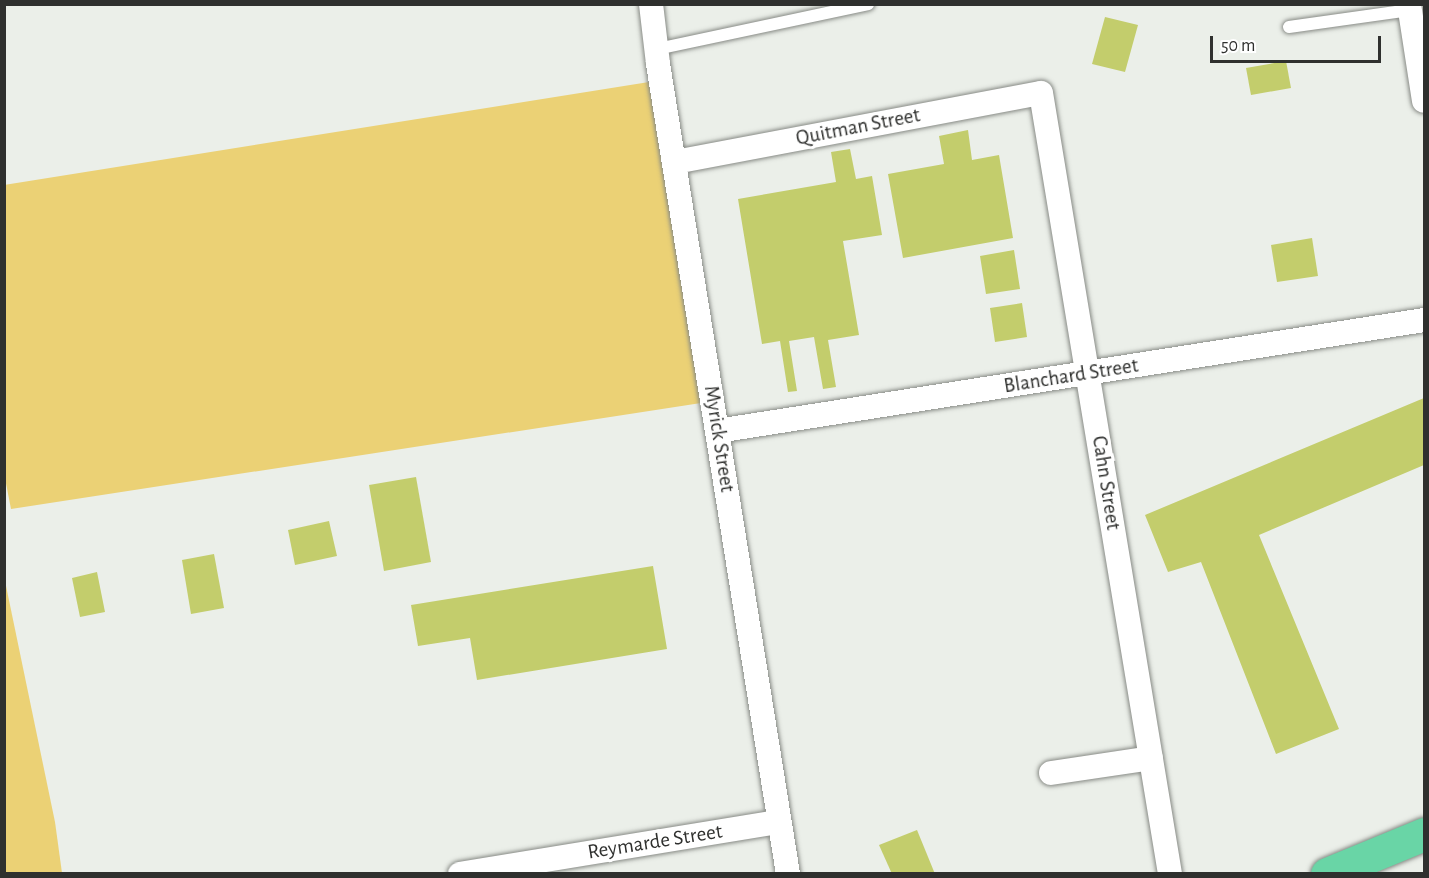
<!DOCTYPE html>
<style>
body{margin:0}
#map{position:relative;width:1429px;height:878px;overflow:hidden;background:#ebefe9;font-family:"Alegreya Sans",sans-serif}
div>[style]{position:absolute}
.green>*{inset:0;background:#ebd175}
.building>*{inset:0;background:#c3cd6c}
.roads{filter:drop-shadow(0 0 2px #888b86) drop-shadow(0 0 2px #888b86)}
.lane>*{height:12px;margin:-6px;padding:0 6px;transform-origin:6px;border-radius:6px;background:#fff}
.street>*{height:24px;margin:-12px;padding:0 12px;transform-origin:12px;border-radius:12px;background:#fff}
.primary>*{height:33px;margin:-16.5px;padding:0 16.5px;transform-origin:16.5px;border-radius:16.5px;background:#69d5a6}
span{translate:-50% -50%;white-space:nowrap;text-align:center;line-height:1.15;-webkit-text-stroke:6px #fff;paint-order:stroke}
.street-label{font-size:21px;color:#2f302e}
.frame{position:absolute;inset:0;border:6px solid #2f302e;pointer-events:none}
.scale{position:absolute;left:1210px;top:36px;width:171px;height:27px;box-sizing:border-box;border:3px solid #2f302e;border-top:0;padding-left:8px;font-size:18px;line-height:21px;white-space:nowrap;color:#2f302e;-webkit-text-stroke:4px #fff;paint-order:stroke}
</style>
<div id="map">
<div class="green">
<i style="clip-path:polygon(649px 82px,701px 403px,11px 509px,4px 473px,4px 185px)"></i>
<i style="clip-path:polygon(5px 581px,55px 822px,62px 873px,5px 873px)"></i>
</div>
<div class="building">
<i style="clip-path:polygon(1105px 17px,1138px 25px,1125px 72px,1092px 64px)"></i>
<i style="clip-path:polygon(1286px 61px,1291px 88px,1251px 95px,1246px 68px)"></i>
<i style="clip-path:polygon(968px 130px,972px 160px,999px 155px,1013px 238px,903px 258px,888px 174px,944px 164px,939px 136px)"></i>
<i style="clip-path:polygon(850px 149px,856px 179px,872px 176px,882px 235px,843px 241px,859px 335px,828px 340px,836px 387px,823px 389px,814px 337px,789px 341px,797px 391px,788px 392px,780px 341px,762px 344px,738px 199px,836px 182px,831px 152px)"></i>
<i style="clip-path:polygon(1312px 238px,1318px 276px,1277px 282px,1271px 245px)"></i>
<i style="clip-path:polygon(1014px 250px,1020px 289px,986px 294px,980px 256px)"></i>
<i style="clip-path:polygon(1022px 303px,1027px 337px,995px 342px,990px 308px)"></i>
<i style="clip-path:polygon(1424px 398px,1424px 465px,1259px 535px,1339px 729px,1276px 754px,1201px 562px,1168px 572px,1145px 515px)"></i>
<i style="clip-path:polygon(416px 477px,431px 562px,384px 571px,369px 485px)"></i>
<i style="clip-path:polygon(329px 521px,337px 556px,295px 565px,288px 530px)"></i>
<i style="clip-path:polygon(214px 554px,224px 608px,191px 614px,182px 560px)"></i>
<i style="clip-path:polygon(653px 566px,667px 649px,477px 680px,470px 638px,418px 646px,411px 605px)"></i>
<i style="clip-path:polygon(97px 572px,105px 612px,80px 617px,72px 578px)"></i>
<i style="clip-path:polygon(917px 830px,935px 874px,892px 874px,879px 845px)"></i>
</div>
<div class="roads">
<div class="lane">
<i style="left:1289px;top:27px;width:122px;rotate:-8deg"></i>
<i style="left:657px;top:49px;width:216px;rotate:-12deg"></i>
</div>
<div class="street">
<i style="left:651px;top:4px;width:60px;rotate:83.3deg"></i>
<i style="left:658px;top:64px;width:820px;rotate:80.88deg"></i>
<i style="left:1409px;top:4px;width:98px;rotate:81.2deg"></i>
<i style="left:675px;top:162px;width:372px;rotate:-10.7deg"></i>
<i style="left:1041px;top:93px;width:792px;rotate:80.62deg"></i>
<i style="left:717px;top:431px;width:716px;rotate:-8.92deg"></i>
<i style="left:1051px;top:773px;width:101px;rotate:-8.5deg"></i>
<i style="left:460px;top:874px;width:323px;rotate:-9.3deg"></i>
</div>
<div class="primary">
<i style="left:1327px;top:874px;width:105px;rotate:-22.4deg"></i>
</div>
</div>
<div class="street-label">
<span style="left:858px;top:127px;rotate:-11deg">Quitman Street</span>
<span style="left:1071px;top:376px;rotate:-9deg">Blanchard Street</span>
<span style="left:719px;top:439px;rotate:81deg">Myrick Street</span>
<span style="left:1106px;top:483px;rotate:81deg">Cahn Street</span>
<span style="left:655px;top:842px;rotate:-9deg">Reymarde Street</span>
</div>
<div class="frame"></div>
<div class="scale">50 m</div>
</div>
